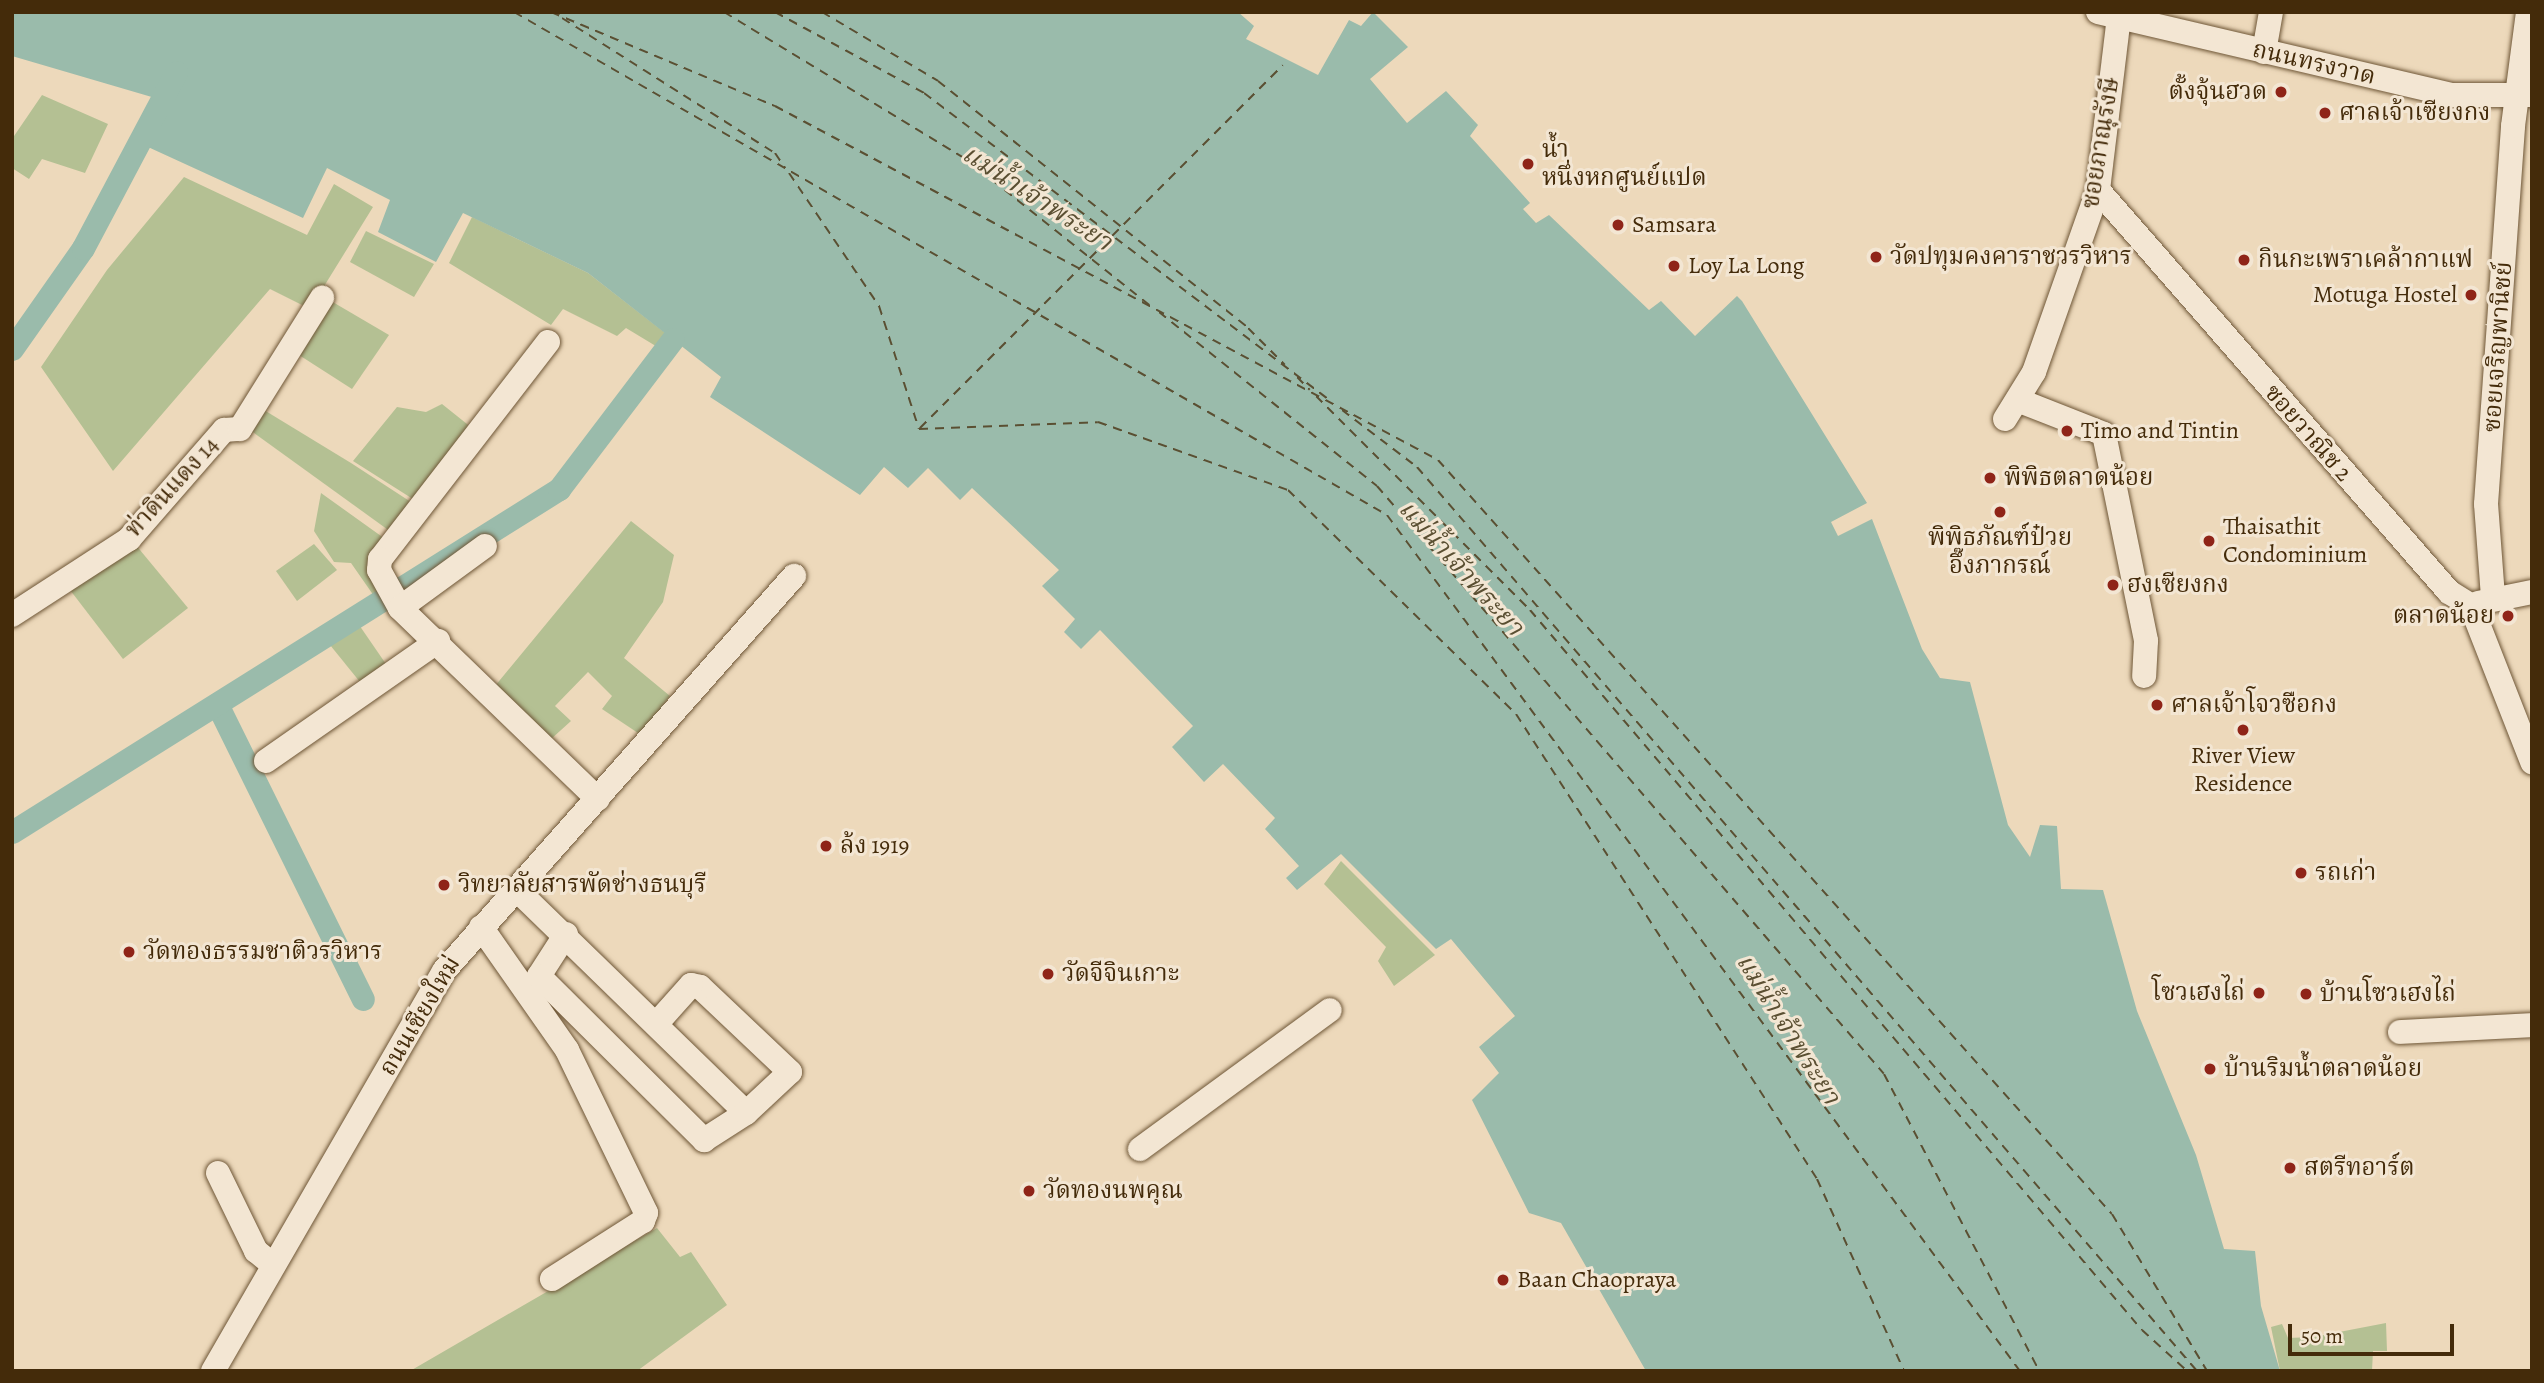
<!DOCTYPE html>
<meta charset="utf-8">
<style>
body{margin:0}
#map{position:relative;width:2544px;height:1383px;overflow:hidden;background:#edd9bb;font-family:Alegreya,"Noto Serif Thai",serif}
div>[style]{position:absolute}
.green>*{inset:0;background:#b4c093}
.water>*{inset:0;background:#9abbab}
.canal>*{height:23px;margin:-11.5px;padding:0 11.5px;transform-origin:11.5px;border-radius:11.5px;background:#9abbab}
.ferry>*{height:2px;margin-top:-1px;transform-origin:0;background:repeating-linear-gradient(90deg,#5a4f32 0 9px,transparent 0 16px)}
.roads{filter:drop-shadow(0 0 2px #6e5636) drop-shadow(0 0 2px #6e5636)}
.minor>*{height:24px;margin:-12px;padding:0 12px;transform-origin:12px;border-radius:12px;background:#f3e6d3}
.dots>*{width:19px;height:19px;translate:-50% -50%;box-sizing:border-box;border:4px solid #f3e6d3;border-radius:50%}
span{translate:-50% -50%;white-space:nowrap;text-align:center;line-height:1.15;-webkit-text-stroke:6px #f3e6d3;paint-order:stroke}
.street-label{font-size:24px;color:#442b0a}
.poi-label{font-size:24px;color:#442b0a}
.right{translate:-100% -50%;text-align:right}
.left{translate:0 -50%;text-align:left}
.water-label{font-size:26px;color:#5a4f32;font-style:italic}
.frame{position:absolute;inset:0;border:14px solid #442b0a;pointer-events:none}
.scale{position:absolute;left:2288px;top:1324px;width:166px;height:32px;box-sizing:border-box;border:4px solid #442b0a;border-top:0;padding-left:9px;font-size:21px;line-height:24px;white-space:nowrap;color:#442b0a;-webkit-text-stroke:5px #f3e6d3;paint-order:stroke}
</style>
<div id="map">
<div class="green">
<i style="clip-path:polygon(42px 95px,108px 124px,85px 173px,42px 159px,29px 179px,12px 168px,12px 139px)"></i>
<i style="clip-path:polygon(184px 177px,307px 235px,334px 184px,373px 207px,310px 309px,270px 289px,113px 471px,41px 367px,107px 270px)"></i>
<i style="clip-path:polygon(472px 217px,588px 273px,673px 339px,664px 351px,626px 328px,617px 336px,563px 309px,551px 325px,449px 263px)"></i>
<i style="clip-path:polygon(366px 231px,434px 264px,414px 297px,350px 262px)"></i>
<i style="clip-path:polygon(331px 301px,389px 335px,352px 389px,299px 355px)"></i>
<i style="clip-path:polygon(442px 404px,472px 428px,416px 501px,353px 461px,397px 407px,426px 412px)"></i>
<i style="clip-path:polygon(264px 410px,351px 463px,414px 504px,391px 532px,250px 430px)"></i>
<i style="clip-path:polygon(321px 493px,388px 541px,382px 591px,374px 596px,351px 563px,334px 562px,314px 531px)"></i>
<i style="clip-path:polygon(631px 521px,674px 555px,663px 602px,624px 658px,670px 696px,641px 735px,602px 709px,612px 696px,588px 672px,555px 706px,571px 721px,550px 740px,495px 686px)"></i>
<i style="clip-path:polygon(135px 544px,188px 608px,123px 659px,67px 586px)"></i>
<i style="clip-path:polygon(314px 544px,337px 570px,297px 601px,276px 571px)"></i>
<i style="clip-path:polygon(355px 619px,388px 667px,364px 687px,326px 640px)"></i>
<i style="clip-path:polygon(1341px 861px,1435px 955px,1394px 986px,1378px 961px,1386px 947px,1324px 884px)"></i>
<i style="clip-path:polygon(657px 1228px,680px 1257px,691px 1252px,727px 1305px,637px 1371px,410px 1371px)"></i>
<i style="clip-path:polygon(2386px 1323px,2387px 1351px,2373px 1351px,2372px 1371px,2280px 1371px,2271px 1327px,2282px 1324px,2288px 1338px,2313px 1337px)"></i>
</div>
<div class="water">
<i style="clip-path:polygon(12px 12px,1238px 12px,1254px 26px,1246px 39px,1318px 75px,1349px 20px,1361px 26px,1373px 12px,1408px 47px,1370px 79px,1407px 123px,1446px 91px,1478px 125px,1470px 136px,1530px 203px,1523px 209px,1536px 223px,1549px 215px,1649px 310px,1661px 301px,1695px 336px,1737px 296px,1742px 301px,1867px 503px,1831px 522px,1838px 536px,1872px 519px,1922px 649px,1940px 678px,1970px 682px,2008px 825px,2030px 857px,2040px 825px,2057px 826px,2061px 889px,2103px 890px,2137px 1011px,2196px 1155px,2224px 1249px,2255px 1251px,2261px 1306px,2280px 1371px,1646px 1371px,1561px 1223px,1529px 1213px,1472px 1100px,1499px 1073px,1479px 1047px,1515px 1016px,1451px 939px,1436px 949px,1341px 854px,1297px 890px,1286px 878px,1299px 866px,1265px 829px,1275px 818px,1223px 764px,1204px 782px,1172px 747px,1193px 726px,1100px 630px,1081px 649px,1064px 632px,1075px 619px,1042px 586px,1059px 570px,972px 488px,960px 500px,928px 468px,908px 488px,884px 467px,860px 495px,710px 397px,721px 377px,588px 273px,463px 213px,436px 262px,378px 232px,390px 200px,327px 168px,303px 218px,148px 147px,162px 100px,12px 56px)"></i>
</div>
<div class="canal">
<i style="left:12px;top:349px;width:123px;rotate:-54.9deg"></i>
<i style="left:83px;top:248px;width:199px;rotate:-62.1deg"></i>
<i style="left:217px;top:704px;width:329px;rotate:63.7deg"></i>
<i style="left:12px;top:832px;width:646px;rotate:-32.09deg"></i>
<i style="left:559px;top:489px;width:188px;rotate:-52.8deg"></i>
</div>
<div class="ferry">
<i style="left:514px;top:12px;width:1008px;rotate:29.95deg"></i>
<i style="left:1387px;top:515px;width:1065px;rotate:53.52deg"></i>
<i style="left:551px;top:12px;width:243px;rotate:22.8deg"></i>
<i style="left:775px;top:106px;width:752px;rotate:28.1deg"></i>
<i style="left:1438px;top:460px;width:1011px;rotate:48.21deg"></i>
<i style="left:2112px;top:1214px;width:184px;rotate:58.8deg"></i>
<i style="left:724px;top:12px;width:285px;rotate:31.3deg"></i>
<i style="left:967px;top:160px;width:233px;rotate:38.5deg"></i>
<i style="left:775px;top:12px;width:170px;rotate:28.5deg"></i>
<i style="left:924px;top:93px;width:512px;rotate:37.14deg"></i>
<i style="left:822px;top:12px;width:135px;rotate:30.7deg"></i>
<i style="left:938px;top:81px;width:396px;rotate:38.5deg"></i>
<i style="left:1248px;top:328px;width:52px;rotate:45deg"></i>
<i style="left:562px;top:18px;width:252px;rotate:32.4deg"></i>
<i style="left:775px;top:153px;width:18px;rotate:56deg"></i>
<i style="left:789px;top:173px;width:161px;rotate:55.9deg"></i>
<i style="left:879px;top:306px;width:129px;rotate:72deg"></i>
<i style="left:919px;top:429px;width:179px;rotate:-2.2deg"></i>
<i style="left:1098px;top:422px;width:202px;rotate:19.7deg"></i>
<i style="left:1288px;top:490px;width:320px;rotate:44.5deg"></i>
<i style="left:1516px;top:714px;width:554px;rotate:57.08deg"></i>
<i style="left:1817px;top:1179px;width:211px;rotate:65.6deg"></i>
<i style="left:1159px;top:312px;width:279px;rotate:38.6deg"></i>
<i style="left:1377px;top:486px;width:776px;rotate:49.23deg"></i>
<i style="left:1884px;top:1074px;width:335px;rotate:62.4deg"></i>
<i style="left:1297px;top:377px;width:18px;rotate:45deg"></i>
<i style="left:1316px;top:396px;width:303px;rotate:45deg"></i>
<i style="left:1530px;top:610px;width:945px;rotate:49.64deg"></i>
<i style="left:2142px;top:1330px;width:61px;rotate:42.3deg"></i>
<i style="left:1342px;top:410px;width:94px;rotate:37.2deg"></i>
<i style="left:1417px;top:467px;width:1194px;rotate:49.21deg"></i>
<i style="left:920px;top:428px;width:513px;rotate:-45deg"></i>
</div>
<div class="roads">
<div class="minor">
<i style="left:2098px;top:12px;width:364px;rotate:13.2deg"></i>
<i style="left:2452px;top:95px;width:80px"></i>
<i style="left:2264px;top:52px;width:41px;rotate:-80.1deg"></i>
<i style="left:2098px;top:190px;width:534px;rotate:48.87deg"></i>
<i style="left:2449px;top:592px;width:26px;rotate:32deg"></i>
<i style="left:2471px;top:606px;width:168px;rotate:68.6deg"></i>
<i style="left:548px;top:342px;width:274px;rotate:127.7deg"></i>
<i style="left:380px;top:559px;width:11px;rotate:95deg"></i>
<i style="left:379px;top:570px;width:43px;rotate:61.1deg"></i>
<i style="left:400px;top:608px;width:275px;rotate:44deg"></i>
<i style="left:2020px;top:401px;width:90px;rotate:21.4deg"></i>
<i style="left:2104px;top:434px;width:211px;rotate:78.5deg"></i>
<i style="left:2146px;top:641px;width:35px;rotate:93deg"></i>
<i style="left:2005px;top:419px;width:55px;rotate:-58.3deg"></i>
<i style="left:2034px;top:372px;width:193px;rotate:-70.6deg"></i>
<i style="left:2098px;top:190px;width:174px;rotate:-83.1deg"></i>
<i style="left:2493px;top:597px;width:93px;rotate:-94.3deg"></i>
<i style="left:2486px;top:504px;width:379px;rotate:-85.9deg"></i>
<i style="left:2513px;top:126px;width:115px;rotate:-82.5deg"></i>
<i style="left:2478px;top:603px;width:55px;rotate:-11.5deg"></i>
<i style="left:400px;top:608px;width:105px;rotate:-36.1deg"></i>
<i style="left:12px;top:615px;width:140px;rotate:-33deg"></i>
<i style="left:129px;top:539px;width:145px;rotate:-48.9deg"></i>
<i style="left:224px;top:430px;width:16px;rotate:-4deg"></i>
<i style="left:240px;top:429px;width:155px;rotate:-58deg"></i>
<i style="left:266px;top:761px;width:210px;rotate:-34.9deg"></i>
<i style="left:518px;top:891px;width:318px;rotate:44.2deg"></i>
<i style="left:481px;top:927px;width:150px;rotate:55deg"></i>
<i style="left:567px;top:1050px;width:181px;rotate:64.1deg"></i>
<i style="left:646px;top:1213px;width:9px;rotate:111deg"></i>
<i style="left:643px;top:1221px;width:108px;rotate:147.5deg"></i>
<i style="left:566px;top:934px;width:50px;rotate:122.7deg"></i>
<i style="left:539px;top:976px;width:233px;rotate:44.8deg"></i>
<i style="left:704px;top:1140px;width:50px;rotate:-32.7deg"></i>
<i style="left:746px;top:1113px;width:60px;rotate:-43deg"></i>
<i style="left:790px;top:1072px;width:124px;rotate:-136.6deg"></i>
<i style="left:700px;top:987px;width:9px;rotate:-167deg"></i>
<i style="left:691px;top:985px;width:50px;rotate:131.7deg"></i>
<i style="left:2400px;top:1032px;width:132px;rotate:-3deg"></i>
<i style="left:1140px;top:1149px;width:235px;rotate:-36.2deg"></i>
<i style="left:218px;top:1173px;width:87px;rotate:64deg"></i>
<i style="left:256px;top:1251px;width:22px;rotate:39deg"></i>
<i style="left:213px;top:1371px;width:462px;rotate:-60deg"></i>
<i style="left:444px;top:971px;width:528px;rotate:-48.46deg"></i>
</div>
</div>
<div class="dots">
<i style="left:2281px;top:92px;background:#8f2418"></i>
<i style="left:2325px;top:113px;background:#8f2418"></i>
<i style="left:1528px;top:164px;background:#8f2418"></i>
<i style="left:1618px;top:225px;background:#8f2418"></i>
<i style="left:1876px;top:257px;background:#8f2418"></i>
<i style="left:2244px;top:260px;background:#8f2418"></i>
<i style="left:1674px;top:266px;background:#8f2418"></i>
<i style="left:2471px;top:295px;background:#8f2418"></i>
<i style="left:2067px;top:431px;background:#8f2418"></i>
<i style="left:1990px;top:478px;background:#8f2418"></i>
<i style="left:2000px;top:512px;background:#8f2418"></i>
<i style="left:2209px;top:541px;background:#8f2418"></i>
<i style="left:2113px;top:585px;background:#8f2418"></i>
<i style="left:2508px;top:616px;background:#8f2418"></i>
<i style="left:2157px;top:705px;background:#8f2418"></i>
<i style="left:2243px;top:730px;background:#8f2418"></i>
<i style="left:826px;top:846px;background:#8f2418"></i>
<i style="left:2301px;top:873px;background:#8f2418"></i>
<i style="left:444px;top:885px;background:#8f2418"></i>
<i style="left:129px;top:952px;background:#8f2418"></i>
<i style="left:1048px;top:974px;background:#8f2418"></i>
<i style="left:2259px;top:993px;background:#8f2418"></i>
<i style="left:2306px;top:994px;background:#8f2418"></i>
<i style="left:2210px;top:1069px;background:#8f2418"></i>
<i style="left:2290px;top:1168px;background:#8f2418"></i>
<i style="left:1029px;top:1191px;background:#8f2418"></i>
<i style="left:1503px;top:1280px;background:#8f2418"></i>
</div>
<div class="street-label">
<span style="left:2314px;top:63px;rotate:13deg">ถนนทรงวาด</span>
<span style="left:2101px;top:143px;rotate:-81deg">ซอยภาณุรังษี</span>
<span style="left:2498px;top:347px;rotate:-86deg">ซอยเจริญพานิชย์</span>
<span style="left:2308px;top:433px;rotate:49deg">ซอยวาณิช 2</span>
<span style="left:172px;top:487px;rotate:-48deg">ท่าดินแดง 14</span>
<span style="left:420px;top:1016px;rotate:-59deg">ถนนเชียงใหม่</span>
</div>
<div class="poi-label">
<span class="right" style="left:2267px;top:92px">ตั้งจุ้นฮวด</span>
<span class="left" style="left:2339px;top:113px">ศาลเจ้าเซียงกง</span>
<span class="left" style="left:1542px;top:164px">น้ำ<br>หนึ่งหกศูนย์แปด</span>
<span class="left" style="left:1632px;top:225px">Samsara</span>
<span class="left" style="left:1890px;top:257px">วัดปทุมคงคาราชวรวิหาร</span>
<span class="left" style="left:2258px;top:260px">กินกะเพราเคล้ากาแฟ</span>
<span class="left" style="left:1688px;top:266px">Loy La Long</span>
<span class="right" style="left:2457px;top:295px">Motuga Hostel</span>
<span class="left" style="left:2081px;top:431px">Timo and Tintin</span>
<span class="left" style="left:2004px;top:478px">พิพิธตลาดน้อย</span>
<span class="left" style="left:2223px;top:541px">Thaisathit<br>Condominium</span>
<span style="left:2000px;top:552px">พิพิธภัณฑ์ป๋วย<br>อึ๊งภากรณ์</span>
<span class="left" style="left:2127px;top:585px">ฮงเซียงกง</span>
<span class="right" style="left:2494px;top:616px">ตลาดน้อย</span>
<span class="left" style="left:2171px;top:705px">ศาลเจ้าโจวซือกง</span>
<span style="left:2243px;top:770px">River View<br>Residence</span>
<span class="left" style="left:840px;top:846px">ล้ง 1919</span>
<span class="left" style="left:2315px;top:873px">รถเก่า</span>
<span class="left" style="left:458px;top:885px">วิทยาลัยสารพัดช่างธนบุรี</span>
<span class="left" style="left:143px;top:952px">วัดทองธรรมชาติวรวิหาร</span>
<span class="left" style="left:1062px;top:974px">วัดจีจินเกาะ</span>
<span class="right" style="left:2245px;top:993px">โซวเฮงไถ่</span>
<span class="left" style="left:2320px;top:994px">บ้านโซวเฮงไถ่</span>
<span class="left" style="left:2224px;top:1069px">บ้านริมน้ำตลาดน้อย</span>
<span class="left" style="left:2304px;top:1168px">สตรีทอาร์ต</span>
<span class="left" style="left:1043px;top:1191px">วัดทองนพคุณ</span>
<span class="left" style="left:1517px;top:1280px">Baan Chaopraya</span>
</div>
<div class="water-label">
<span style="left:1037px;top:198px;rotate:33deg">แม่น้ำเจ้าพระยา</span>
<span style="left:1461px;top:568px;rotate:48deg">แม่น้ำเจ้าพระยา</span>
<span style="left:1788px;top:1029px;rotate:58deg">แม่น้ำเจ้าพระยา</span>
</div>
<div class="frame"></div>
<div class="scale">50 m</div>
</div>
